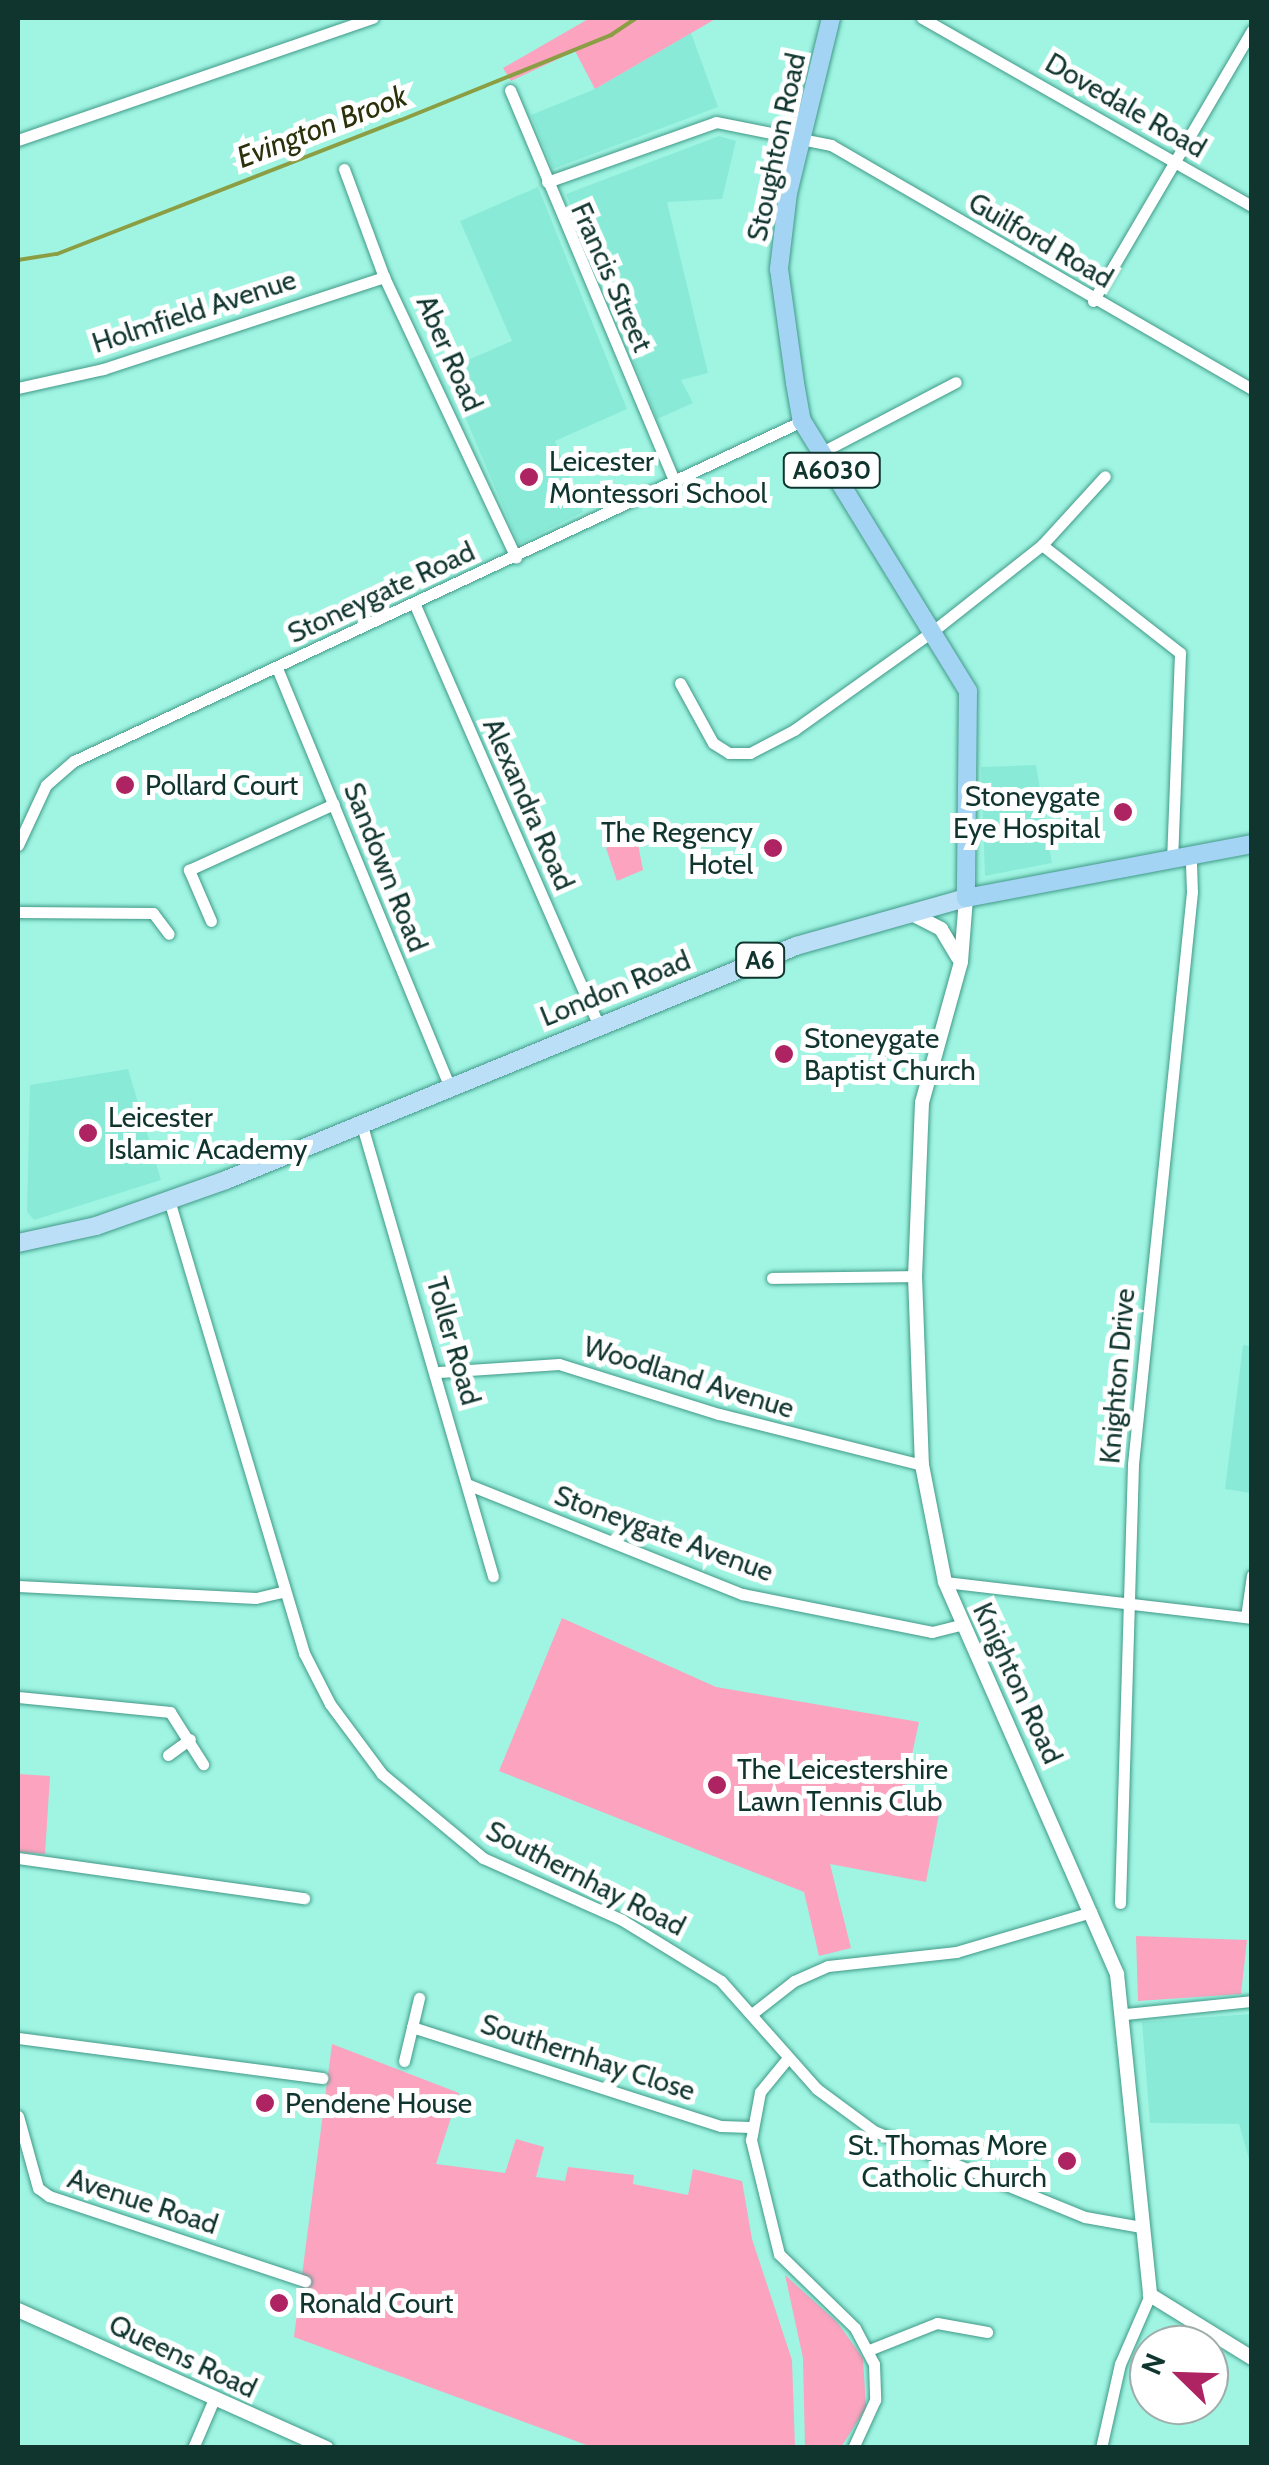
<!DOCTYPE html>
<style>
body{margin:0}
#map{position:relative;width:1269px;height:2465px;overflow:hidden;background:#9ff5e2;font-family:Cabin,sans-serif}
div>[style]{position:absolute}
.built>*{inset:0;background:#89ebd7}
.green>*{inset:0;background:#fba3bf}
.stream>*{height:4px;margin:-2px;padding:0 2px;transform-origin:2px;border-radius:2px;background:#8c9e44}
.roads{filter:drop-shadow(0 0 2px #419988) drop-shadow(0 0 2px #419988)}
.minor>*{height:11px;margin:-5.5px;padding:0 5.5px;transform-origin:5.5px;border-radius:5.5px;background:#fff}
.tertiary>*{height:14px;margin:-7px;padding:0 7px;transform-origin:7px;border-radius:7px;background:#fff}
.primary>*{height:18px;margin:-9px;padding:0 9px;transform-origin:9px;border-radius:9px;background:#bbdff7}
.trunk>*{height:18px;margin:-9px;padding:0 9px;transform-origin:9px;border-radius:9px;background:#a4d4f4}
.dots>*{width:28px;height:28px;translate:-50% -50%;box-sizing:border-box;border:5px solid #fff;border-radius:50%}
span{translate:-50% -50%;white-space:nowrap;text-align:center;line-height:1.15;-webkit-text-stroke:10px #fff;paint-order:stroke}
.shield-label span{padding:2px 8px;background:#fff;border:2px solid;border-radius:8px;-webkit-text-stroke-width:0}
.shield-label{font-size:25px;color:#10352e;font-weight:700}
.street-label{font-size:28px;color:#10352e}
.poi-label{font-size:28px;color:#10352e}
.left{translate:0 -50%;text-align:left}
.right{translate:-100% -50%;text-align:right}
.water-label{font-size:30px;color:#2b320b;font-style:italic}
.frame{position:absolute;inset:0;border:20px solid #10352e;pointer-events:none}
.north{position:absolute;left:1129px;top:2325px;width:100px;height:100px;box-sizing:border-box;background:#fff;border:2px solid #9faeab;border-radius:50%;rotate:293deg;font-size:28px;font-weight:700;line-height:40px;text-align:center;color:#10352e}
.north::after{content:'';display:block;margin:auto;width:35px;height:45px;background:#ae2362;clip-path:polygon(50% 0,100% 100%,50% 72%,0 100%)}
</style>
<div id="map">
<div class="built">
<i style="clip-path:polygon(691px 33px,718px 107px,553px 169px,531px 115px,595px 89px)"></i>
<i style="clip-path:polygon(719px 136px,736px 141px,722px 199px,667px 202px,708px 373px,681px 380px,693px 403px,657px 419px,566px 194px)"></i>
<i style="clip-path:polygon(538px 187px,627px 409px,555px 441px,583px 512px,519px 544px,445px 370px,512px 341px,460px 221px)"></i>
<i style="clip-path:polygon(1036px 765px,1052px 863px,985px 876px,981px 767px)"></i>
<i style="clip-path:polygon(128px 1069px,161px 1180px,34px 1220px,27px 1212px,30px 1085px)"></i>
<i style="clip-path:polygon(1243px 1345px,1251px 1346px,1251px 1493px,1225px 1489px)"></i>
<i style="clip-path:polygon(1251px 2014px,1252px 2014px,1251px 2166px,1239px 2124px,1150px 2123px,1142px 2022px)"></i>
</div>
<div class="green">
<i style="clip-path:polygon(590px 18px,717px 18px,595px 89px,575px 51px,511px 81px,503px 68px)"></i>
<i style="clip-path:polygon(636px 834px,643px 870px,617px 881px,606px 848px)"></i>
<i style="clip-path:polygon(562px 1618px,716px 1687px,919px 1722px,902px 1801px,940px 1809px,926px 1882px,830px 1864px,851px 1948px,819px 1956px,804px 1892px,499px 1771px)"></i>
<i style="clip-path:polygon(18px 1774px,50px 1776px,45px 1854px,18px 1852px)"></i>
<i style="clip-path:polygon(1136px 1936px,1247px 1940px,1241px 1994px,1138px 2001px)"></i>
<i style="clip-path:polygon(332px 2044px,459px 2093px,436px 2164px,505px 2173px,516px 2139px,544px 2147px,536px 2177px,565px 2181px,568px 2167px,634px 2175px,633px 2184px,688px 2195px,693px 2169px,742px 2181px,752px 2239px,792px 2360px,795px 2447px,592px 2447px,294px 2337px)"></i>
<i style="clip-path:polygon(785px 2275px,837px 2322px,863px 2358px,866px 2408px,841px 2447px,805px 2447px,803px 2358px)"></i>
</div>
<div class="stream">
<i style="left:18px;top:260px;width:39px;rotate:-9deg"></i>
<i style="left:57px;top:254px;width:369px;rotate:-21.3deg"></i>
<i style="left:401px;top:120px;width:227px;rotate:-22deg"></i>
<i style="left:611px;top:35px;width:30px;rotate:-34deg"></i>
</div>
<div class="roads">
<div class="minor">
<i style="left:922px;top:18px;width:380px;rotate:29.7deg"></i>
<i style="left:510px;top:90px;width:425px;rotate:67.2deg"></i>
<i style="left:18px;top:140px;width:375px;rotate:-19deg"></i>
<i style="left:344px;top:169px;width:115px;rotate:69.7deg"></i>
<i style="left:384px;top:277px;width:310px;rotate:64.8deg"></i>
<i style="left:547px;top:182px;width:179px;rotate:-19.5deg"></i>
<i style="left:716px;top:122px;width:117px;rotate:11.3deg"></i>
<i style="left:831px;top:145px;width:487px;rotate:30.1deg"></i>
<i style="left:1093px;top:301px;width:314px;rotate:-59.6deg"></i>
<i style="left:18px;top:388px;width:87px;rotate:-12.6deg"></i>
<i style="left:103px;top:369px;width:296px;rotate:-18.1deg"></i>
<i style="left:820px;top:453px;width:153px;rotate:-27.6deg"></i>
<i style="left:1042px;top:545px;width:175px;rotate:38deg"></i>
<i style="left:1180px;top:653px;width:206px;rotate:92.2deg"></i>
<i style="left:415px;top:605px;width:457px;rotate:66.4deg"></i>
<i style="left:277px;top:668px;width:451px;rotate:67.6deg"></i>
<i style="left:680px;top:683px;width:68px;rotate:61.2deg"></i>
<i style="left:713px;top:743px;width:19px;rotate:32deg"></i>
<i style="left:729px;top:753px;width:21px"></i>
<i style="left:750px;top:753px;width:50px;rotate:-27.6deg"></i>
<i style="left:794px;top:730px;width:171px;rotate:-35.5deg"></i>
<i style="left:933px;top:631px;width:139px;rotate:-38.3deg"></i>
<i style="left:1042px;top:545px;width:93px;rotate:-47.6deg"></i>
<i style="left:18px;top:845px;width:66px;rotate:-65deg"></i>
<i style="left:46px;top:785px;width:37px;rotate:-41deg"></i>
<i style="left:74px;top:761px;width:803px;rotate:-25.03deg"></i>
<i style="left:18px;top:912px;width:135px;rotate:0.4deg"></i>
<i style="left:153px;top:913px;width:26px;rotate:53deg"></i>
<i style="left:211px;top:921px;width:56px;rotate:-113.3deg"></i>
<i style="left:189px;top:870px;width:159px;rotate:-24.5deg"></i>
<i style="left:361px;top:1122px;width:473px;rotate:73.8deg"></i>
<i style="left:169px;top:1200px;width:473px;rotate:73.4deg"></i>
<i style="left:304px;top:1653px;width:57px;rotate:63deg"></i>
<i style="left:330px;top:1704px;width:87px;rotate:53.4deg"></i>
<i style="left:382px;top:1774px;width:131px;rotate:39.7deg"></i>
<i style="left:483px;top:1858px;width:152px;rotate:24deg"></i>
<i style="left:622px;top:1920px;width:116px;rotate:31.6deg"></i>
<i style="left:721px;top:1981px;width:144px;rotate:48.4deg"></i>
<i style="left:817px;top:2089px;width:71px;rotate:36.4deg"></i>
<i style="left:874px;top:2131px;width:228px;rotate:22.2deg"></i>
<i style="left:1085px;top:2217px;width:57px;rotate:10.1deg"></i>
<i style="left:772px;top:1278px;width:143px;rotate:-0.8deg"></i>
<i style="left:439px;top:1372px;width:120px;rotate:-3.8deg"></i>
<i style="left:559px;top:1364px;width:168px;rotate:17.4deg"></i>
<i style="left:719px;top:1414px;width:209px;rotate:14.1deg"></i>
<i style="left:469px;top:1485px;width:294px;rotate:21.8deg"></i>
<i style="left:742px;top:1594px;width:194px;rotate:11.3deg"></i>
<i style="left:932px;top:1632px;width:30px;rotate:-14deg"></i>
<i style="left:945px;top:1582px;width:309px;rotate:6.7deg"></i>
<i style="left:18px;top:1586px;width:238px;rotate:2.9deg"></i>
<i style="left:256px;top:1598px;width:28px;rotate:-13deg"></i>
<i style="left:1246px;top:1617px;width:42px;rotate:-81.9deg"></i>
<i style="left:18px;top:1697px;width:153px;rotate:5.6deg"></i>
<i style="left:170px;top:1712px;width:62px;rotate:57.6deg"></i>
<i style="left:168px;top:1755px;width:27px;rotate:-36deg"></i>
<i style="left:18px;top:1858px;width:289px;rotate:8deg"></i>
<i style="left:1120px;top:1903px;width:439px;rotate:-88.3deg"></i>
<i style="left:1133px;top:1464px;width:575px;rotate:-84.11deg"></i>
<i style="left:1192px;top:892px;width:36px;rotate:-92deg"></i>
<i style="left:753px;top:2013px;width:52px;rotate:-38deg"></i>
<i style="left:794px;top:1981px;width:37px;rotate:-24deg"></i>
<i style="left:828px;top:1966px;width:129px;rotate:-6.2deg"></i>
<i style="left:956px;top:1952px;width:141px;rotate:-16.5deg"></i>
<i style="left:1126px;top:2014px;width:127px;rotate:-5.9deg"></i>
<i style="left:412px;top:2027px;width:324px;rotate:17.8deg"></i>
<i style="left:721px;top:2126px;width:29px;rotate:2deg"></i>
<i style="left:18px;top:2038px;width:307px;rotate:7.5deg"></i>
<i style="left:787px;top:2059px;width:43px;rotate:129.3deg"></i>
<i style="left:760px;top:2092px;width:49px;rotate:100.6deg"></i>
<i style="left:751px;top:2140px;width:117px;rotate:76.2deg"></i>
<i style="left:779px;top:2254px;width:106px;rotate:44.2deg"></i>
<i style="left:855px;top:2328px;width:41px;rotate:62.2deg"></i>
<i style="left:874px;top:2364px;width:36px;rotate:88deg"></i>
<i style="left:875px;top:2400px;width:53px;rotate:114.6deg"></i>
<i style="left:404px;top:2061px;width:65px;rotate:-76.6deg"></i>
<i style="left:18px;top:2116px;width:75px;rotate:74.5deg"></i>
<i style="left:38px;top:2188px;width:14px;rotate:36deg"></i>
<i style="left:49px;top:2196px;width:270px;rotate:18.4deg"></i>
<i style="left:869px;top:2350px;width:73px;rotate:-21.7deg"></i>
<i style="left:937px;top:2323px;width:51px;rotate:10.2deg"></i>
<i style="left:193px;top:2448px;width:53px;rotate:-66.8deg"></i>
<i style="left:1101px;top:2448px;width:86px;rotate:-77.3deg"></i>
<i style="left:1120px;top:2364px;width:75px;rotate:-66.5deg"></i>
</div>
<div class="tertiary">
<i style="left:966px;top:898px;width:64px;rotate:94.5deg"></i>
<i style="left:961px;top:962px;width:146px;rotate:105.5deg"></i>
<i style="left:922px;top:1103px;width:173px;rotate:92.3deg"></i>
<i style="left:915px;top:1276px;width:189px;rotate:87.9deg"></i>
<i style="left:922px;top:1465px;width:119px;rotate:78.9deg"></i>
<i style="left:945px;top:1582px;width:428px;rotate:66.3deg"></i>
<i style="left:1117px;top:1974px;width:323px;rotate:84.1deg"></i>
<i style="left:1150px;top:2295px;width:120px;rotate:31.7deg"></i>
<i style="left:910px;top:913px;width:35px;rotate:27deg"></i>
<i style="left:941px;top:929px;width:33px;rotate:59deg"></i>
<i style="left:18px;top:2310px;width:338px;rotate:24.1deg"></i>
</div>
<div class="primary">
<i style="left:18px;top:1243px;width:80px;rotate:-12.3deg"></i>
<i style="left:96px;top:1226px;width:138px;rotate:-19.5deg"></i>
<i style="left:226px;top:1180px;width:616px;rotate:-22.32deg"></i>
<i style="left:796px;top:946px;width:177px;rotate:-15.8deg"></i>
</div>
<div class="trunk">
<i style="left:831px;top:18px;width:180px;rotate:103.8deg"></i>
<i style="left:788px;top:193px;width:77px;rotate:96.8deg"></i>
<i style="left:779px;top:269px;width:115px;rotate:82deg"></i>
<i style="left:795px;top:383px;width:39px;rotate:80deg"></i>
<i style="left:802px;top:421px;width:317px;rotate:58.4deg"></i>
<i style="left:968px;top:691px;width:207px;rotate:90.6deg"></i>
<i style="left:966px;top:898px;width:291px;rotate:-10.7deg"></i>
</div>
</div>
<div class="dots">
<i style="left:529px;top:477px;background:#ae2362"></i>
<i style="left:125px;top:785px;background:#ae2362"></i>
<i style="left:1123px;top:812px;background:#ae2362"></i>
<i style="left:773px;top:848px;background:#ae2362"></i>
<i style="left:784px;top:1054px;background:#ae2362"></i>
<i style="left:88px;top:1133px;background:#ae2362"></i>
<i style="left:717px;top:1785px;background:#ae2362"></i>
<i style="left:265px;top:2103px;background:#ae2362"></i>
<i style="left:1067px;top:2161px;background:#ae2362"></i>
<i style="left:279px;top:2303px;background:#ae2362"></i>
</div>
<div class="shield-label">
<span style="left:832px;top:470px">A6030</span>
<span style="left:760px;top:960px">A6</span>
</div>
<div class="street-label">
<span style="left:1126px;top:105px;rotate:30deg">Dovedale Road</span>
<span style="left:776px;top:147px;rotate:-78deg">Stoughton Road</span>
<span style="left:1041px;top:240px;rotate:30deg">Guilford Road</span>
<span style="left:612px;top:277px;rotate:66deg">Francis Street</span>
<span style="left:194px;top:311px;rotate:-18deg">Holmfield Avenue</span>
<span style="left:450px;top:353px;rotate:66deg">Aber Road</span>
<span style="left:381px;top:592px;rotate:-25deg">Stoneygate Road</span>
<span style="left:529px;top:804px;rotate:66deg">Alexandra Road</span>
<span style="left:386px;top:867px;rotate:68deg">Sandown Road</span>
<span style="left:615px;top:988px;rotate:-22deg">London Road</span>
<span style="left:454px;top:1341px;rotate:74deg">Toller Road</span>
<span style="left:1117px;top:1376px;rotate:-85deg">Knighton Drive</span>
<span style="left:689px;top:1377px;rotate:17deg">Woodland Avenue</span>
<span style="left:664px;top:1533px;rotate:20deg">Stoneygate Avenue</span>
<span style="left:1018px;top:1683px;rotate:65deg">Knighton Road</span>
<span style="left:586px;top:1878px;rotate:27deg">Southernhay Road</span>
<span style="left:588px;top:2057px;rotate:18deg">Southernhay Close</span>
<span style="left:143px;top:2201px;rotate:18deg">Avenue Road</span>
<span style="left:183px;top:2356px;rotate:25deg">Queens Road</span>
</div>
<div class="poi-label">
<span class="left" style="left:549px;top:477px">Leicester<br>Montessori School</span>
<span class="left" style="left:145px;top:785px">Pollard Court</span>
<span class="right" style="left:1100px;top:812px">Stoneygate<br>Eye Hospital</span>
<span class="right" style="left:753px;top:848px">The Regency<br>Hotel</span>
<span class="left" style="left:804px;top:1054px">Stoneygate<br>Baptist Church</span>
<span class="left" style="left:108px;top:1133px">Leicester<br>Islamic Academy</span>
<span class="left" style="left:737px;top:1785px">The Leicestershire<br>Lawn Tennis Club</span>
<span class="left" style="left:285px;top:2103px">Pendene House</span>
<span class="right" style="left:1047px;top:2161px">St. Thomas More<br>Catholic Church</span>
<span class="left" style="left:299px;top:2303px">Ronald Court</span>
</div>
<div class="water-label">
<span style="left:322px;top:127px;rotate:-21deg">Evington Brook</span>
</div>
<div class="frame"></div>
<div class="north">N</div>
</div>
